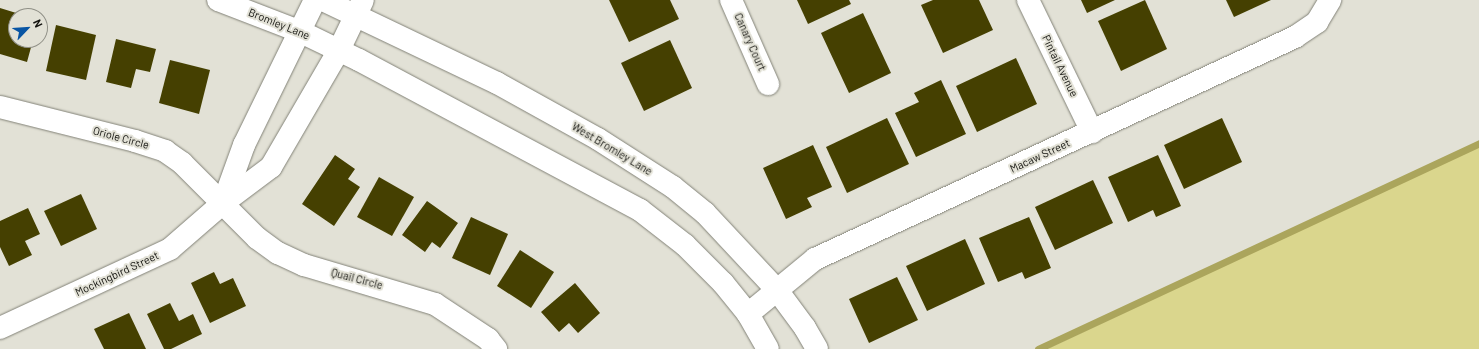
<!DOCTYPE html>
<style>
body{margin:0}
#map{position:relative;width:1479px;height:349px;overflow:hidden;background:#e2e1d6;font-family:Barlow,sans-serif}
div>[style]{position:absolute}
.green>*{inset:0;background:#dad68d}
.stream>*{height:7px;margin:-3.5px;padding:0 3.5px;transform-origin:3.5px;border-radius:3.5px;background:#aba55c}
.building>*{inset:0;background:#454001}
.roads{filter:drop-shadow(0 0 1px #828277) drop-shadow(0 0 1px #828277)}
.street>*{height:22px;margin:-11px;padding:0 11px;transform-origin:11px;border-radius:11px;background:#fff}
.secondary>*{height:22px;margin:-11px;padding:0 11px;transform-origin:11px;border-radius:11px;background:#fff}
span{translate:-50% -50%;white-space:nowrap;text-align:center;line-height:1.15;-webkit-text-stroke:4px #e2e1d6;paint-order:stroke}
.street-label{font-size:11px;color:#13130f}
.north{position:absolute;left:8px;top:8px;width:40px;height:40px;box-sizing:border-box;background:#e2e1d6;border:1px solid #8f8f86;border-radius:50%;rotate:65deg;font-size:11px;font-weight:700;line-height:16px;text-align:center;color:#13130f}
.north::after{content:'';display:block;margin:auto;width:14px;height:18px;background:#0855a4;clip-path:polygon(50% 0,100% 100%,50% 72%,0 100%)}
</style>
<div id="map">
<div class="green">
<i style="clip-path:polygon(1479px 146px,1479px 349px,1047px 349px)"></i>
</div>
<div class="stream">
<i style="left:1038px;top:349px;width:487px;rotate:-25deg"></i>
</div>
<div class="building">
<i style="clip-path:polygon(609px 0,670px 0,679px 19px,629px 42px)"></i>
<i style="clip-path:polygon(797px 0,849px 0,851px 4px,808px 24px)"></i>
<i style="clip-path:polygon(933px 0,979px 0,993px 30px,943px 53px,921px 5px)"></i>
<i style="clip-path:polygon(1081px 0,1115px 0,1087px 13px)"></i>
<i style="clip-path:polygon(1145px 0,1167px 49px,1121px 71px,1098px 21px)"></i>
<i style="clip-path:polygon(1226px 0,1271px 0,1234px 17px)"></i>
<i style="clip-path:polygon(0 8px,26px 16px,16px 16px,16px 40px,33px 40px,27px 62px,0 54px)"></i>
<i style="clip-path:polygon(863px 13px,891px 73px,849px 93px,821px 33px)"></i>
<i style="clip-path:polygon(56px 25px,96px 35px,86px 80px,46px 71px)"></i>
<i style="clip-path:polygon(116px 39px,156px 49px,150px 72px,136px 69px,131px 88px,106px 82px)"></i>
<i style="clip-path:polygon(670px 40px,692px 88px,644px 111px,621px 63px)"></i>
<i style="clip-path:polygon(1016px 58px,1037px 104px,977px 132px,956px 86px)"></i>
<i style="clip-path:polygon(170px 60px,210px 70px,199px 114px,159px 103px)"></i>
<i style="clip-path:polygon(941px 80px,966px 134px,916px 157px,895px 113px,919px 102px,914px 93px)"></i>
<i style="clip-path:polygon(887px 118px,909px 164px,847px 193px,826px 147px)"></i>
<i style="clip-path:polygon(1222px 118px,1242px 162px,1184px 189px,1164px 145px)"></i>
<i style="clip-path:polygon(813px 145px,832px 187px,807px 198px,812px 207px,786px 219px,763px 168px)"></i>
<i style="clip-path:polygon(335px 155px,355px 169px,348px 179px,360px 187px,334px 226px,302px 204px)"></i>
<i style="clip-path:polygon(1158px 155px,1181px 206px,1156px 217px,1153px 210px,1128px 222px,1108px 177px)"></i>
<i style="clip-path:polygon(379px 177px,414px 197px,392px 236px,357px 217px)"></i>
<i style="clip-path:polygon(1093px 180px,1113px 223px,1055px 250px,1035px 207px)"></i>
<i style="clip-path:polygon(81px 194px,97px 229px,61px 246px,44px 211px)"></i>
<i style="clip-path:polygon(427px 201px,458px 223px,440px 248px,432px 242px,425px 252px,402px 235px)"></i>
<i style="clip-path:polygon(28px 208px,40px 234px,25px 241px,32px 255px,9px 266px,0 247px,0 221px)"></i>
<i style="clip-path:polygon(471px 217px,508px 234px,490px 275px,452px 258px)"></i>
<i style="clip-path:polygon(1029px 217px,1051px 268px,1025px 279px,1022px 272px,998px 282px,979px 238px)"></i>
<i style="clip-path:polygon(965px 239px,985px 284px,927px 311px,906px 266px)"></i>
<i style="clip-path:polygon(520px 250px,554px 272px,531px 308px,497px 286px)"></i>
<i style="clip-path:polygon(214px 272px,220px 284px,233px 278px,246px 306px,210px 323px,191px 283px)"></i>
<i style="clip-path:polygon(897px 277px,918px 320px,869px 343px,849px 299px)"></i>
<i style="clip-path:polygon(575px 283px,600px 313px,578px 333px,569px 323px,559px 332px,541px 312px)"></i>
<i style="clip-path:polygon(170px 303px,179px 321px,193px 314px,202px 334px,171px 349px,164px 349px,147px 314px)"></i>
<i style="clip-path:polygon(129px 313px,146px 349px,104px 349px,94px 329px)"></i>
</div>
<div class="roads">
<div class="street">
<i style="left:731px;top:0;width:92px;rotate:66.2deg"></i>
<i style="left:1028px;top:0;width:147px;rotate:64.1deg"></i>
<i style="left:0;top:107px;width:139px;rotate:14.1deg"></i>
<i style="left:135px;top:141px;width:32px;rotate:18deg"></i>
<i style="left:165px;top:151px;width:21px;rotate:35deg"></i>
<i style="left:182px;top:163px;width:106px;rotate:45deg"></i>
<i style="left:257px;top:238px;width:26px;rotate:36deg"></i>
<i style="left:278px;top:253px;width:29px;rotate:25deg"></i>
<i style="left:304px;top:265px;width:137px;rotate:16.6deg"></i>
<i style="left:435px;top:304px;width:64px;rotate:33.4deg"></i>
<i style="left:488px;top:339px;width:13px;rotate:51deg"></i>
<i style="left:223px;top:203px;width:62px;rotate:-70.1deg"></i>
<i style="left:244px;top:145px;width:161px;rotate:-63.9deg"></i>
<i style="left:748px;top:314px;width:87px;rotate:-39.4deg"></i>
<i style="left:815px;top:259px;width:529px;rotate:-24.82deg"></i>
<i style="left:1295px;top:37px;width:27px;rotate:-34deg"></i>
<i style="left:1317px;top:22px;width:26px;rotate:-59deg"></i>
<i style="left:0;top:328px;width:187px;rotate:-24.9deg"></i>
<i style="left:170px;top:249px;width:70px;rotate:-41deg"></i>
<i style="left:223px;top:203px;width:60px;rotate:-36.9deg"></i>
<i style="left:271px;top:167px;width:135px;rotate:-59.8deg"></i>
<i style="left:339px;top:50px;width:55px;rotate:-64.4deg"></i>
</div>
<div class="secondary">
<i style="left:218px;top:0;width:89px;rotate:21.1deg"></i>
<i style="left:301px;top:32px;width:64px;rotate:25.8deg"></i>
<i style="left:359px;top:60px;width:319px;rotate:28.1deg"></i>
<i style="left:640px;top:210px;width:57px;rotate:37.9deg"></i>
<i style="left:685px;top:245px;width:54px;rotate:45deg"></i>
<i style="left:723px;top:283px;width:40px;rotate:51deg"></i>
<i style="left:748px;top:314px;width:40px;rotate:60.3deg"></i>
<i style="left:323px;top:0;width:193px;rotate:25.5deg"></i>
<i style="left:497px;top:83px;width:115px;rotate:29deg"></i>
<i style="left:598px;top:139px;width:89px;rotate:32.6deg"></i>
<i style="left:673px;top:187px;width:41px;rotate:39.1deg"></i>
<i style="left:705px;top:213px;width:105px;rotate:46.9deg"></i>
<i style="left:777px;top:290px;width:47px;rotate:53.6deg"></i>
<i style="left:805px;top:328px;width:24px;rotate:60deg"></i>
</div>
</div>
<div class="street-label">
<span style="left:279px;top:24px;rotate:22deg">Bromley Lane</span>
<span style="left:750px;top:42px;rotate:66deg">Canary Court</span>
<span style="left:1060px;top:66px;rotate:64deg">Pintail Avenue</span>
<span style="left:121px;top:138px;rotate:15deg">Oriole Circle</span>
<span style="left:612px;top:149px;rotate:31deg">West Bromley Lane</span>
<span style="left:1040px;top:156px;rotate:-25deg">Macaw Street</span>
<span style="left:117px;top:274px;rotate:-25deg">Mockingbird Street</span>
<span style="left:357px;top:279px;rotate:15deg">Quail Circle</span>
</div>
<div class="north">N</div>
</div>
